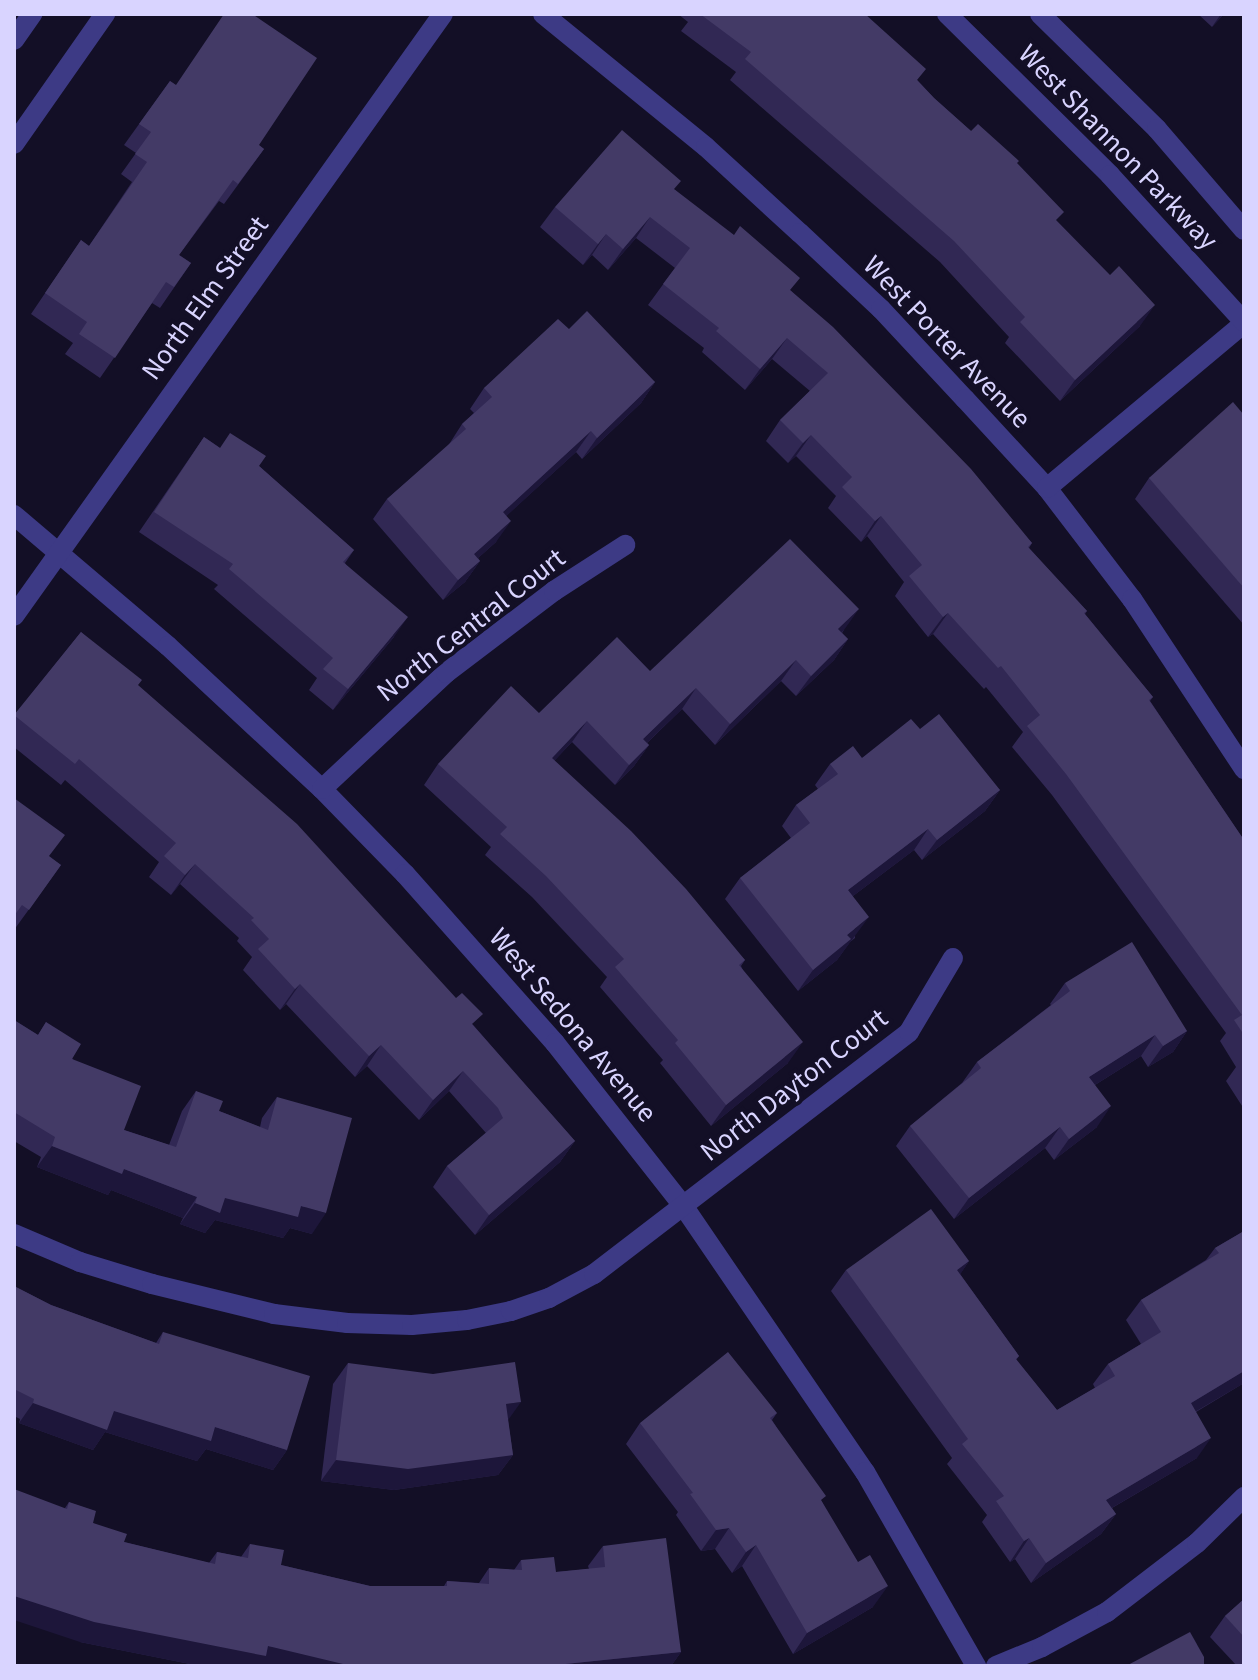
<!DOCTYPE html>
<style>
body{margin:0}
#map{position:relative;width:1258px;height:1680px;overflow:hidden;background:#130f26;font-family:"Source Sans 3",sans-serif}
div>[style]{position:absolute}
.minor>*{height:20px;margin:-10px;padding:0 10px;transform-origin:10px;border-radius:10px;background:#3d3a85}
.tertiary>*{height:20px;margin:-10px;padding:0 10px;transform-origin:10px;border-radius:10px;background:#3d3a85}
.wall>*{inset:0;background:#312854}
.shaded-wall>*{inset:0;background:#1d163a}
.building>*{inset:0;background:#433a66}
span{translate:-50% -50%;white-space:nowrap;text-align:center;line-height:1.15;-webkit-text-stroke:8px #130f26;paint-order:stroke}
.street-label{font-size:28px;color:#d9d4ff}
.frame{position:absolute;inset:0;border:16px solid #d9d4ff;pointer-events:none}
</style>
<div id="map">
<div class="minor">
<i style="left:543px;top:14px;width:210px;rotate:39.2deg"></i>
<i style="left:706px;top:147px;width:127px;rotate:42.5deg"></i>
<i style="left:800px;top:233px;width:111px;rotate:43.2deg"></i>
<i style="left:881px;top:309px;width:123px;rotate:47deg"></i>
<i style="left:965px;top:399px;width:121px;rotate:47.3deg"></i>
<i style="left:1047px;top:488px;width:140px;rotate:52.6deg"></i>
<i style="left:1132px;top:599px;width:204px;rotate:56.6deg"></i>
<i style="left:1047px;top:488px;width:257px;rotate:-39.9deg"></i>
<i style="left:14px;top:515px;width:202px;rotate:40.4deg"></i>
<i style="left:168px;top:646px;width:210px;rotate:42.9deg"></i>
<i style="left:322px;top:789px;width:119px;rotate:45.7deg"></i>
<i style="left:405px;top:874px;width:226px;rotate:48.4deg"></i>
<i style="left:555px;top:1043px;width:209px;rotate:51.8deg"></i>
<i style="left:684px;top:1207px;width:321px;rotate:55.7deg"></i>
<i style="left:865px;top:1472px;width:224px;rotate:60.2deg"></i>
<i style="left:14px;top:616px;width:739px;rotate:-54.53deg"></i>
<i style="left:322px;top:789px;width:170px;rotate:-43.1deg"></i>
<i style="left:446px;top:673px;width:136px;rotate:-37.2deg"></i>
<i style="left:554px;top:591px;width:85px;rotate:-32.9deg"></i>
<i style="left:14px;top:1234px;width:72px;rotate:23deg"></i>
<i style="left:80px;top:1262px;width:75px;rotate:17deg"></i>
<i style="left:152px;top:1284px;width:126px;rotate:13.8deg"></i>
<i style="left:274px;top:1314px;width:74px;rotate:7deg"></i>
<i style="left:347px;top:1323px;width:65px;rotate:1.8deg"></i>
<i style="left:412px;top:1325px;width:55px;rotate:-5.2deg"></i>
<i style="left:467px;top:1320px;width:45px;rotate:-11.6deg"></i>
<i style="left:511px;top:1311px;width:40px;rotate:-18.9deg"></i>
<i style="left:549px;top:1298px;width:51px;rotate:-28.1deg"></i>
<i style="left:594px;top:1274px;width:397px;rotate:-37.5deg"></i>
<i style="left:909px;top:1032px;width:86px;rotate:-59.3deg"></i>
<i style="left:996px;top:1666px;width:50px;rotate:-22.4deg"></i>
<i style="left:1042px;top:1647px;width:74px;rotate:-28.3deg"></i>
<i style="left:1107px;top:1612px;width:113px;rotate:-37.5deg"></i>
<i style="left:1197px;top:1543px;width:66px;rotate:-44.4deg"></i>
</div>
<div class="tertiary">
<i style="left:947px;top:14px;width:229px;rotate:44.6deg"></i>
<i style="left:1110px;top:175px;width:199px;rotate:47.6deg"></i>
<i style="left:1040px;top:14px;width:164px;rotate:44.5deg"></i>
<i style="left:1157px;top:129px;width:133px;rotate:49.3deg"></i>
<i style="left:14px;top:40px;width:32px;rotate:-55deg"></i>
<i style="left:14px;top:144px;width:159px;rotate:-55deg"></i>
</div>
<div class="wall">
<i style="clip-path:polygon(678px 14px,865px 14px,918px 81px,934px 98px,971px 131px,1017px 164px,1057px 222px,1140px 326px,1060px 401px,1005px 343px,1009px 337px,940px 262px,730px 80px,736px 72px,681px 31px,688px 22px)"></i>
<i style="clip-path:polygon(1198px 14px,1224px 14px,1212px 27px)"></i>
<i style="clip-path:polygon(170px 81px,264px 149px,224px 204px,219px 201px,179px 255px,191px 263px,160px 308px,152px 303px,100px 378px,65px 354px,73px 343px,31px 314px,81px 240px,89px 246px,132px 182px,121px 174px,136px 153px,124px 145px)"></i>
<i style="clip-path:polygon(675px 190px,791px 291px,1032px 543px,1029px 548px,1087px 611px,1085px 614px,1153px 697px,1150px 701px,1244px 840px,1244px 1109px,1226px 1081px,1236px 1067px,1220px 1041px,1226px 1033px,1052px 795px,1012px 747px,1023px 732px,986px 687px,984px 689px,933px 634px,928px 637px,895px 596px,904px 582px,867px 536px,861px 542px,828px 508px,836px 496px,796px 456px,788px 463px,766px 441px,780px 420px,810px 391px,772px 359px,745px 390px,702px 352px,704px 348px,648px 305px,675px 268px,636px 238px,608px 270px,592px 255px,583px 265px,540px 227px,555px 207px)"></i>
<i style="clip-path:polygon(569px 329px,655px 382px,641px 403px,582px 459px,576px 452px,506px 516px,496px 542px,478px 558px,480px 561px,465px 582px,443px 600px,373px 519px,387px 499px,448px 446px,462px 424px,474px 413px,470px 409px,484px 388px)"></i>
<i style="clip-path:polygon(1244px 415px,1244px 625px,1135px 499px,1149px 478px)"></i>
<i style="clip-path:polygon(204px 437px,220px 448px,259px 466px,354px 550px,345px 563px,394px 637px,333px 710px,309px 690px,317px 678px,214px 589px,218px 585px,139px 532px)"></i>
<i style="clip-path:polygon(844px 630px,842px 633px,848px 639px,834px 660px,796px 696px,781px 681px,715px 745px,682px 709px,647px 743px,649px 745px,634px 766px,615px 785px,572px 742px,554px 761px,745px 960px,741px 966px,788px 1063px,711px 1126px,660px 1063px,663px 1060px,600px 987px,607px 977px,532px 897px,485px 855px,491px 847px,424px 785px,438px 764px,539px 713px,650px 671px)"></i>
<i style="clip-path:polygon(81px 632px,138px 686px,474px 1026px,575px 1141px,560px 1162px,475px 1235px,433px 1187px,447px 1166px,486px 1133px,449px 1091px,419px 1120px,367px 1066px,355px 1077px,286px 1004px,280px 1010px,243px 970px,252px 957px,237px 941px,239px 938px,180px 884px,171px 895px,149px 877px,159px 862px,65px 780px,61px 785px,14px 747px,14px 716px)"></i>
<i style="clip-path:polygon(920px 729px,1000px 790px,985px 811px,922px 860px,914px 850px,853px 896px,855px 938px,850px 942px,837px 960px,798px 991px,725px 899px,740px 878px,791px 838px,782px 826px,796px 805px,818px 789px,815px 785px,830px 764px,862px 758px)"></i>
<i style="clip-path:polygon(14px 798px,49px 857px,61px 865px,14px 930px)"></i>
<i style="clip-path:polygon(1065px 983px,1187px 1031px,1173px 1052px,1148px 1067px,1141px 1056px,1095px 1085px,1097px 1127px,1054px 1160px,1045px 1148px,954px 1219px,896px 1146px,910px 1126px,962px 1083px,977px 1062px,1051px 1005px,1050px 1004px)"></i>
<i style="clip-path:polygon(14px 1020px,38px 1035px,46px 1022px,124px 1130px,169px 1145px,182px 1111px,196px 1091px,219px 1111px,260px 1127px,262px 1118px,277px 1097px,312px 1234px,290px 1228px,283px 1238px,215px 1220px,205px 1233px,180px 1224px,183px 1218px,111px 1190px,108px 1195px,37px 1167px,41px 1157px,14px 1141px)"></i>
<i style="clip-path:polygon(1244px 1231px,1244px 1383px,1196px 1412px,1197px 1458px,1112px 1508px,1116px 1514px,1101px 1534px,1031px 1583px,1015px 1559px,1010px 1562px,982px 1522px,987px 1515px,947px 1464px,952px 1458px,831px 1291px,846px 1270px,969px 1261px,960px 1274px,1019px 1356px,1016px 1360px,1057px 1410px,1095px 1388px,1093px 1384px,1108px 1364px,1141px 1344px,1126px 1320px,1141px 1300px,1206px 1260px,1215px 1248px)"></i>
<i style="clip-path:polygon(14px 1286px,51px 1305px,156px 1343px,163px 1332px,287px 1450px,273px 1470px,206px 1449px,197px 1461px,105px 1432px,93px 1450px,19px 1423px,20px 1419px,14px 1416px)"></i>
<i style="clip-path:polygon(348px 1363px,508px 1421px,513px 1455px,498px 1475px,394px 1490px,321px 1481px,333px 1384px)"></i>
<i style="clip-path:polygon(777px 1413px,772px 1420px,822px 1502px,873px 1607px,793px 1654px,742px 1566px,732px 1573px,715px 1549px,701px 1551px,676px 1515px,678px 1512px,626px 1444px,640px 1423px)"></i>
<i style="clip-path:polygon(69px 1502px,93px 1523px,124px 1542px,209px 1563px,217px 1552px,241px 1557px,250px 1544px,281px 1565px,370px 1586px,444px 1586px,447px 1581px,479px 1583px,489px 1568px,514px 1570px,521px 1560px,556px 1572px,589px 1569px,588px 1566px,603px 1546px,681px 1652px,671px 1666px,200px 1666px,80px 1642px,65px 1508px)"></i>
<i style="clip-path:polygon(1244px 1599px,1244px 1666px,1237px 1666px,1210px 1637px,1225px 1616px)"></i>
</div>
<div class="shaded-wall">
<i style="clip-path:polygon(1221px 14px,1224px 14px,1212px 27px)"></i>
<i style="clip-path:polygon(650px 217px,636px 238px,608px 270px,623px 249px)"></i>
<i style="clip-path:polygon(606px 234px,592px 255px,583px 265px,598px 244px)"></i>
<i style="clip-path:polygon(1155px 305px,1140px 326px,1060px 401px,1075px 380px)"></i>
<i style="clip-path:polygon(787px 338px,772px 359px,745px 390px,760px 369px)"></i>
<i style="clip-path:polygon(655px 382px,641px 403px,582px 459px,597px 438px)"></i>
<i style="clip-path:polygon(591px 431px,576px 452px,488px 533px,503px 512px)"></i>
<i style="clip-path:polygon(811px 435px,796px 456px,788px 463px,803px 443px)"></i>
<i style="clip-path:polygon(881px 516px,867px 536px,861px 542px,875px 521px)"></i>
<i style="clip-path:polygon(511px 521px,496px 542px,459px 575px,474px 554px)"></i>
<i style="clip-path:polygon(480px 561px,465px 582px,443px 600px,458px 580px)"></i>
<i style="clip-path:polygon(859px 609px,844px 630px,824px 650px,838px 629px)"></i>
<i style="clip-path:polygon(948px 613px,933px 634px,928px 637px,943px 617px)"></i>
<i style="clip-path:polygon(408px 617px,394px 637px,333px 710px,348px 689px)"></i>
<i style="clip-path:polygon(848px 639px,834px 660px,796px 696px,811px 676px)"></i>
<i style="clip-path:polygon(796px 660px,781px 681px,715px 745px,730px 724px)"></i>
<i style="clip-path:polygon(696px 688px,682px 709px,629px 760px,643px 739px)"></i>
<i style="clip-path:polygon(587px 721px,572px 742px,537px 779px,552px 758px)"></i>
<i style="clip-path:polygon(649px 745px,634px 766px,615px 785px,629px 765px)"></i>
<i style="clip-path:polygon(1000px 790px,985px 811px,922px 860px,937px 840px)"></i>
<i style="clip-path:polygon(928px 829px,914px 850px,833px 911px,848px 890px)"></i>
<i style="clip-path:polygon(195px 864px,180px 884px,171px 895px,185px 875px)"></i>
<i style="clip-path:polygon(869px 917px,837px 960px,798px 991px,813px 970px,847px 935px)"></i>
<i style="clip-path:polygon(300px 984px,286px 1004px,280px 1010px,295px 989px)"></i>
<i style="clip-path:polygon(1187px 1031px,1173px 1052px,1148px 1067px,1163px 1046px)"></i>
<i style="clip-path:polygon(1155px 1035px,1141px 1056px,1074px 1098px,1089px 1077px)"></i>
<i style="clip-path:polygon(803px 1042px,788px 1063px,711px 1126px,726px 1105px)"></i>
<i style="clip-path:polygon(381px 1045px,367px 1066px,355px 1077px,369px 1056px)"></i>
<i style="clip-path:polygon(463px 1071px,449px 1091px,419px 1120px,433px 1100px)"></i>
<i style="clip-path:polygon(1111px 1106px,1097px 1127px,1054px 1160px,1069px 1139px)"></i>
<i style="clip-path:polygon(1060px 1127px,1045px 1148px,954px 1219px,969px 1198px)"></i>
<i style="clip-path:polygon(575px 1141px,560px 1162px,475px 1235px,489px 1215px)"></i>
<i style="clip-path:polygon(52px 1146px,124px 1169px,197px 1197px,183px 1218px,111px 1190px,108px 1195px,37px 1167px)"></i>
<i style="clip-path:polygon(225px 1198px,301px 1206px,326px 1213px,312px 1234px,290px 1228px,283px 1238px,215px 1220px,205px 1233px,180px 1224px,195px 1203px)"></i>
<i style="clip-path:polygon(969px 1261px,955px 1282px,957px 1270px)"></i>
<i style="clip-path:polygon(1244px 1371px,1244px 1383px,1176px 1423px,1191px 1403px)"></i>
<i style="clip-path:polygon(521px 1402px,506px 1423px,506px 1404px)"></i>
<i style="clip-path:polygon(33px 1403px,114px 1411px,215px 1427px,287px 1450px,273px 1470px,206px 1449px,197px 1461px,105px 1432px,93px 1450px,19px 1423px)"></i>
<i style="clip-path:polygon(1211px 1438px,1197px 1458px,1091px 1520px,1106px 1500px)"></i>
<i style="clip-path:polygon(513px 1455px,498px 1475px,394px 1490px,321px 1481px,336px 1460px)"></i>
<i style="clip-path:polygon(1116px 1514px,1101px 1534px,1031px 1583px,1046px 1563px)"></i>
<i style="clip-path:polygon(729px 1528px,715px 1549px,701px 1551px,716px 1530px)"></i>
<i style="clip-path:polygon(1029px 1538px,1015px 1559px,1010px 1562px,1024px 1541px)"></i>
<i style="clip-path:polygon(756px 1545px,742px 1566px,732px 1573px,746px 1552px)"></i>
<i style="clip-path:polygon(888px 1586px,873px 1607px,793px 1654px,807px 1633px)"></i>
<i style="clip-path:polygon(14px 1596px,268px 1646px,398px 1666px,200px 1666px,80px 1642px,14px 1620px)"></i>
<i style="clip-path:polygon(681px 1652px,671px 1666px,546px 1666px)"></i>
</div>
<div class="building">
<i style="clip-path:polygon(224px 14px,252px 14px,317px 58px,259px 145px,264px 149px,238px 184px,233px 180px,179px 255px,191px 263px,174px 287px,166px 282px,115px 358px,79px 334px,87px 322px,45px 293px,81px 240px,89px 246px,147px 162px,135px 154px,151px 132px,139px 124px,170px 81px,176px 85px)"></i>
<i style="clip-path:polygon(700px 14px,865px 14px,926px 69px,917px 80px,934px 98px,971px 131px,978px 124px,1019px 161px,1017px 163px,1064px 212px,1056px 220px,1110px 275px,1119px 266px,1155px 305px,1075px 380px,1020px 322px,1025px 317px,954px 241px,745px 59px,751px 52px)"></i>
<i style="clip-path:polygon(622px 130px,681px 181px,674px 189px,734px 235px,740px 226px,800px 278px,790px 290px,833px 327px,971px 469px,1032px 543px,1028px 547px,1087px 611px,1084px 613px,1153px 697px,1149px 700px,1244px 840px,1244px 1035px,1234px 1020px,1242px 1015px,1066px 774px,1027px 726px,1040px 715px,1001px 666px,998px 668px,948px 613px,943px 617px,909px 576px,922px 565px,881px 516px,875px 521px,842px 487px,852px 477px,811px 435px,803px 443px,780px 420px,828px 373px,787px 338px,760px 369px,716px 331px,719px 328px,663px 284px,690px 248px,650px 217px,623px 249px,606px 234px,598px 244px,555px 207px)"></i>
<i style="clip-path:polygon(587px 311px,655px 382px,597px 438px,591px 431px,503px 512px,511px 521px,474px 554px,480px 561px,458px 580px,387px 499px,466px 429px,462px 424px,492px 397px,484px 388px,558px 319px,569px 329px)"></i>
<i style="clip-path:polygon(1233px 402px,1244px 415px,1244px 588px,1149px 478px)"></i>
<i style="clip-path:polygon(230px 433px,266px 456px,259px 466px,354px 550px,343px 562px,408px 617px,348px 689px,323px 669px,333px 658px,229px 569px,233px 564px,154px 512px,204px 437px,220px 448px)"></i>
<i style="clip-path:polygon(790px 539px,859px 609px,838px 629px,848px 639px,811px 676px,796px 660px,730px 724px,696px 688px,643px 739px,649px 745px,629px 765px,587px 721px,552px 758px,631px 831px,686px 889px,745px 960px,739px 965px,803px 1042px,726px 1105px,675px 1043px,678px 1040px,615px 967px,624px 959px,546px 876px,500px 834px,507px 827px,438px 764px,511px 686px,539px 713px,617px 637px,650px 671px)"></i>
<i style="clip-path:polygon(81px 632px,142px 680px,138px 685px,297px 824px,456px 998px,462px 993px,483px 1014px,472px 1024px,575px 1141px,489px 1215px,447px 1166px,503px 1118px,498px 1108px,463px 1071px,433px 1100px,381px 1045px,369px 1056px,300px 984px,295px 989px,258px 949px,269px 939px,251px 920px,254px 918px,195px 864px,185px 875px,164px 856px,176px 843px,79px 759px,75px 764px,14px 715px)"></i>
<i style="clip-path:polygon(939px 714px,1000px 790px,937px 840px,928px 829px,848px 890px,869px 917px,847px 935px,851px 939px,813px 970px,740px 878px,810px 823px,796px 805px,838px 774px,830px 764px,853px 746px,862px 758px,911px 719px,920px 729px)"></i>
<i style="clip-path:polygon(14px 798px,65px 835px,49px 856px,61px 865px,29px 910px,22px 905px,14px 916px)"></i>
<i style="clip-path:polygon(1132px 942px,1187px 1031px,1163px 1046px,1155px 1035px,1089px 1077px,1111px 1106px,1069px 1139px,1060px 1127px,969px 1198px,910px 1126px,981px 1068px,977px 1062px,1070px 991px,1065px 983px)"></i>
<i style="clip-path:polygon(14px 1020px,38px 1035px,46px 1022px,81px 1044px,72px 1059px,141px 1086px,124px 1130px,176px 1147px,196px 1091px,223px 1101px,219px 1111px,268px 1130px,277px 1097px,352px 1118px,326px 1213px,301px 1206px,298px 1217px,225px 1198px,220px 1213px,195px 1203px,197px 1197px,124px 1169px,122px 1174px,52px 1146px,55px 1137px,14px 1112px)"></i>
<i style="clip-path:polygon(931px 1209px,969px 1261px,957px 1270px,1019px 1356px,1016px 1359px,1057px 1410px,1115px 1376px,1108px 1364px,1161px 1332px,1141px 1300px,1219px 1253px,1215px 1248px,1244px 1231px,1244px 1371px,1191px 1403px,1211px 1438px,1106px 1500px,1116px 1514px,1046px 1563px,1029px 1538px,1024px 1541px,996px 1501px,1004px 1496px,962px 1444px,968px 1439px,846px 1270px)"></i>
<i style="clip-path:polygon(14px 1286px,51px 1305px,159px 1344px,163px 1332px,310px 1376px,287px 1450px,215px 1427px,211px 1441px,114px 1411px,107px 1430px,33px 1403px,34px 1399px,14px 1389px)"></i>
<i style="clip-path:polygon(728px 1352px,777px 1413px,770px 1418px,826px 1496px,821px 1500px,858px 1562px,870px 1555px,888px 1586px,807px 1633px,756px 1545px,746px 1552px,729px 1528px,716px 1530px,690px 1494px,693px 1493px,640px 1423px)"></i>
<i style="clip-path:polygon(515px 1362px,521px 1402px,506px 1404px,513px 1455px,408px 1469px,336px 1460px,348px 1363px,433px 1374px)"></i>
<i style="clip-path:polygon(14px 1489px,67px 1509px,69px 1502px,96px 1511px,93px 1523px,127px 1534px,124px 1542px,215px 1564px,217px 1552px,248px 1558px,250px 1544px,284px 1550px,281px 1565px,370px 1586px,447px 1586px,447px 1581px,489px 1584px,489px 1568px,522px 1570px,521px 1560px,554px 1557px,556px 1572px,605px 1567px,603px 1546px,666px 1538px,681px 1652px,546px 1666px,398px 1666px,343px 1664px,268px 1646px,266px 1656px,94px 1622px,14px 1596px)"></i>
<i style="clip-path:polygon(1244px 1599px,1244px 1637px,1225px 1616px)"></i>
<i style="clip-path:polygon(1190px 1632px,1204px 1657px,1204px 1666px,1126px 1666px)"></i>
</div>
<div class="street-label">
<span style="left:1118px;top:147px;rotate:46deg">West Shannon Parkway</span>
<span style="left:205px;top:298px;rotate:-54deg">North Elm Street</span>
<span style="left:947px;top:342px;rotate:46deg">West Porter Avenue</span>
<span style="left:471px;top:625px;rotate:-38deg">North Central Court</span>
<span style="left:573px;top:1025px;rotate:50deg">West Sedona Avenue</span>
<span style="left:794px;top:1085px;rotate:-38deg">North Dayton Court</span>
</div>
<div class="frame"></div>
</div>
